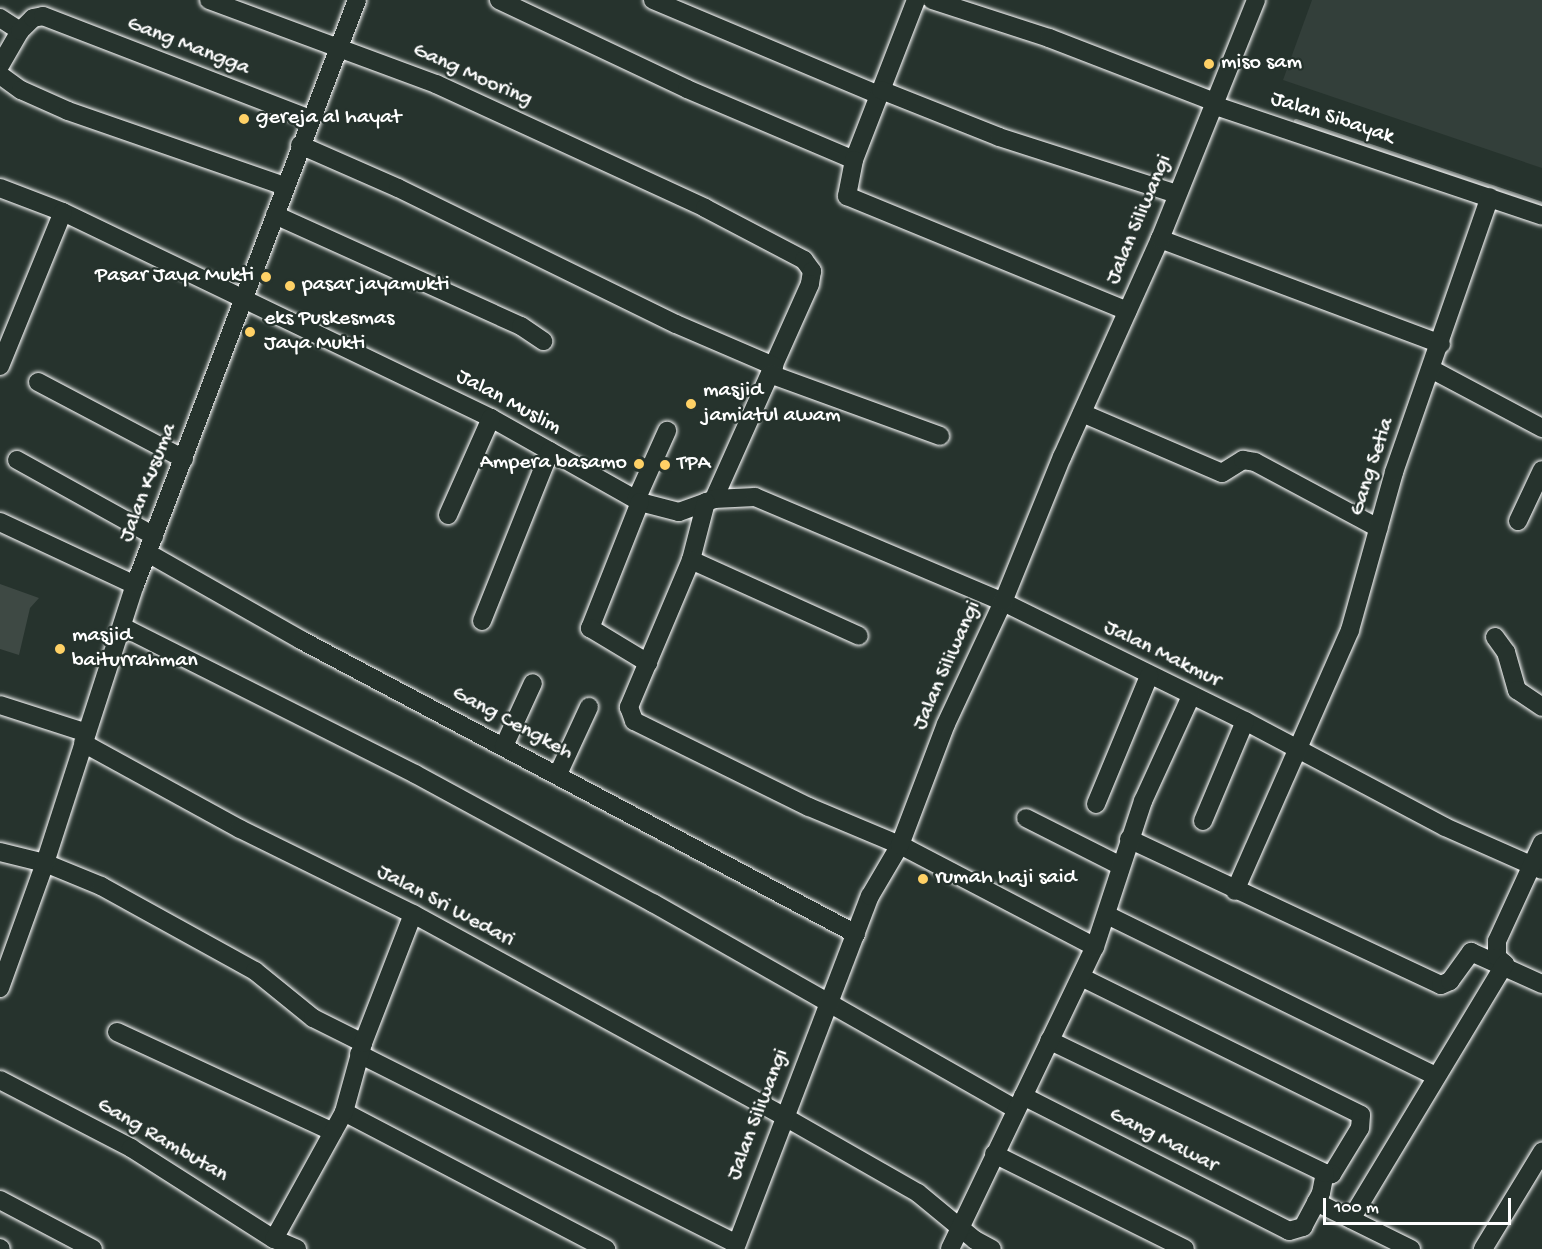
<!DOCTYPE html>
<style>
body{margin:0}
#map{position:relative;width:1542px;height:1249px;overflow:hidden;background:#26332d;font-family:"Gochi Hand",sans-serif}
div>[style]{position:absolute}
.built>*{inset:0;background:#333f3a}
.green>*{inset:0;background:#3e4944}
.stream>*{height:4px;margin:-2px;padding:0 2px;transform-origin:2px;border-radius:2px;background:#67706c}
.roads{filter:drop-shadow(0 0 2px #fff) drop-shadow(0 0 2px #fff)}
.minor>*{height:18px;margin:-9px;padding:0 9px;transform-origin:9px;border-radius:9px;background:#26332d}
.dots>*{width:16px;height:16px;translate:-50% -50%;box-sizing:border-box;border:3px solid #26332d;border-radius:50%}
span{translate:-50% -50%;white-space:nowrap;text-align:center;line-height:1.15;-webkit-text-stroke:4.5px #26332d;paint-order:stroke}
.street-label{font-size:22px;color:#fff}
.poi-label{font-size:22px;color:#fff}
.left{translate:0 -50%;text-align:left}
.right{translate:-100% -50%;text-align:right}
.scale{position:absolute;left:1323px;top:1198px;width:188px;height:27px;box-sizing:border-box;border:3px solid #fff;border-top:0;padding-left:8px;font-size:18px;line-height:21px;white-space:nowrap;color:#fff;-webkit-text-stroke:4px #26332d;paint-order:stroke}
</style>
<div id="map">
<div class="built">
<i style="clip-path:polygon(1312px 0,1542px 0,1542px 168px,1283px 80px)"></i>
</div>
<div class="green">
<i style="clip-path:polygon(0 584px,39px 598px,30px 608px,19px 655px,0 649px)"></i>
</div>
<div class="stream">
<i style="left:1296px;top:121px;width:260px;rotate:18.6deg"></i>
</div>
<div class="roads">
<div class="minor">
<i style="left:209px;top:0;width:242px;rotate:20.3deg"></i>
<i style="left:436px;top:84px;width:296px;rotate:24.7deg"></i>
<i style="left:705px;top:208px;width:112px;rotate:27.7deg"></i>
<i style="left:804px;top:260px;width:14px;rotate:54deg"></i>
<i style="left:812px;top:271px;width:13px;rotate:99deg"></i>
<i style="left:810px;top:284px;width:235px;rotate:114.1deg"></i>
<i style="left:499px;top:0;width:208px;rotate:25.3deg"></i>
<i style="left:687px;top:89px;width:181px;rotate:23deg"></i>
<i style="left:653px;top:0;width:245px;rotate:22.8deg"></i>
<i style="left:916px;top:0;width:172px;rotate:111.2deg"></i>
<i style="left:854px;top:160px;width:37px;rotate:101deg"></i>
<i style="left:847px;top:196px;width:303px;rotate:22.3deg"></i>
<i style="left:932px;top:0;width:123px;rotate:18deg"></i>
<i style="left:1049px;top:38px;width:178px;rotate:21.1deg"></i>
<i style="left:0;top:18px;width:24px;rotate:33deg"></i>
<i style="left:20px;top:31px;width:39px;rotate:120deg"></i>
<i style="left:20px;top:31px;width:18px;rotate:-45deg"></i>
<i style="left:33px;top:18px;width:10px;rotate:-11deg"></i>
<i style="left:43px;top:16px;width:286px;rotate:21.1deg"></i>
<i style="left:0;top:75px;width:26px;rotate:36deg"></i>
<i style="left:21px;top:90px;width:51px;rotate:24.1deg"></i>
<i style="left:68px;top:111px;width:229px;rotate:19.1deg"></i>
<i style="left:881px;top:90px;width:127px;rotate:21.7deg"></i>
<i style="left:999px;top:137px;width:187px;rotate:17.8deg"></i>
<i style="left:1213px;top:105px;width:347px;rotate:18.6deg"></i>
<i style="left:300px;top:145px;width:107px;rotate:23.7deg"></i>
<i style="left:398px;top:188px;width:309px;rotate:26.1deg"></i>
<i style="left:676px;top:324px;width:107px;rotate:23.2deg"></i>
<i style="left:0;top:188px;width:67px;rotate:20.9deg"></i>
<i style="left:63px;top:212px;width:475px;rotate:25.7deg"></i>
<i style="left:491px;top:418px;width:171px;rotate:29.4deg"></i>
<i style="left:640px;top:502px;width:40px;rotate:14.4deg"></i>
<i style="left:679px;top:512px;width:37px;rotate:-20deg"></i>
<i style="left:714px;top:499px;width:41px;rotate:-2.8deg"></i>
<i style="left:755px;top:497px;width:269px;rotate:22.9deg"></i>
<i style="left:1003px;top:602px;width:270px;rotate:26.2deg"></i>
<i style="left:1245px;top:721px;width:226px;rotate:27.9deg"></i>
<i style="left:1445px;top:827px;width:106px;rotate:23.9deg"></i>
<i style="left:275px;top:215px;width:270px;rotate:24.3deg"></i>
<i style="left:521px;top:326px;width:27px;rotate:34deg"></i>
<i style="left:1160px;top:239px;width:300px;rotate:20.5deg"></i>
<i style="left:0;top:366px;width:166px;rotate:-67.8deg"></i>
<i style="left:1431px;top:369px;width:126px;rotate:28deg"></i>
<i style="left:770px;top:374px;width:181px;rotate:20deg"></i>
<i style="left:38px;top:382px;width:165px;rotate:27.8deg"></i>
<i style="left:1082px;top:413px;width:152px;rotate:23.2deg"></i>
<i style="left:1222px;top:473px;width:25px;rotate:-32deg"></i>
<i style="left:1243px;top:460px;width:12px;rotate:9deg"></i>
<i style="left:1255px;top:462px;width:140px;rotate:28.2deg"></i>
<i style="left:17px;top:460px;width:157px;rotate:29deg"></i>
<i style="left:636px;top:500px;width:76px;rotate:-65.8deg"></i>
<i style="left:640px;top:502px;width:136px;rotate:111.6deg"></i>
<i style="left:590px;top:628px;width:68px;rotate:31.1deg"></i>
<i style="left:706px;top:502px;width:60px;rotate:104.5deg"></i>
<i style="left:691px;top:560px;width:160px;rotate:112.9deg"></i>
<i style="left:629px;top:707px;width:15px;rotate:70deg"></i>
<i style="left:634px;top:721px;width:195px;rotate:26.2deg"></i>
<i style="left:809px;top:807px;width:99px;rotate:22.7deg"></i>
<i style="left:900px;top:845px;width:220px;rotate:27.6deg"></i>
<i style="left:448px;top:515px;width:106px;rotate:-66.1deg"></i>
<i style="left:1518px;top:521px;width:56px;rotate:-64.8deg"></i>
<i style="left:0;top:522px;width:149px;rotate:25deg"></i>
<i style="left:148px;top:553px;width:176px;rotate:29.6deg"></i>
<i style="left:301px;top:640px;width:628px;rotate:27.91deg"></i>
<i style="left:691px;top:560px;width:184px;rotate:24.3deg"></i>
<i style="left:482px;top:621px;width:183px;rotate:-68.2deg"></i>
<i style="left:123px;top:627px;width:327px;rotate:26.7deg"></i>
<i style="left:415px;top:774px;width:271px;rotate:28.5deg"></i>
<i style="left:653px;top:903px;width:417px;rotate:29.6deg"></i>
<i style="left:1495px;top:637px;width:19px;rotate:54deg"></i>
<i style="left:1506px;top:652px;width:40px;rotate:74deg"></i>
<i style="left:1517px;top:690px;width:30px;rotate:34deg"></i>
<i style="left:0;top:705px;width:91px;rotate:17.8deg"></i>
<i style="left:83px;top:743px;width:179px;rotate:28.7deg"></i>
<i style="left:240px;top:829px;width:193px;rotate:26.2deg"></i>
<i style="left:413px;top:914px;width:422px;rotate:28.6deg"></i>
<i style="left:783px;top:1116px;width:155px;rotate:29.7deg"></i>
<i style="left:918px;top:1193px;width:74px;rotate:39.5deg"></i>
<i style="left:975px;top:1240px;width:19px;rotate:28deg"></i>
<i style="left:504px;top:746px;width:69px;rotate:-65.3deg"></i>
<i style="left:558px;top:774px;width:74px;rotate:-65.2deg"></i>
<i style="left:1096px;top:804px;width:139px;rotate:-67.5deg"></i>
<i style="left:1026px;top:818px;width:106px;rotate:26.8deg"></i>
<i style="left:1203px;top:821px;width:108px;rotate:-67.2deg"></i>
<i style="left:1129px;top:839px;width:344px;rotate:25.1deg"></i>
<i style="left:1441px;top:985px;width:10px;rotate:-24deg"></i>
<i style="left:1450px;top:981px;width:36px;rotate:-54deg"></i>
<i style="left:1471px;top:952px;width:78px;rotate:24.3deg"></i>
<i style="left:0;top:852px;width:46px;rotate:13.7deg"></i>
<i style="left:45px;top:863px;width:61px;rotate:22.3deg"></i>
<i style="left:101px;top:886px;width:176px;rotate:28.9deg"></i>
<i style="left:255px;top:971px;width:75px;rotate:39deg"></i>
<i style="left:313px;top:1018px;width:56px;rotate:26.6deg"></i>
<i style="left:1235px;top:891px;width:285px;rotate:-66.2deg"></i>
<i style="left:1350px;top:630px;width:164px;rotate:-74.4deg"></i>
<i style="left:1394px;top:472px;width:291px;rotate:-70.8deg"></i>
<i style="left:1107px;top:915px;width:365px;rotate:26.1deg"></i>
<i style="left:1505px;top:964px;width:11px;rotate:-139deg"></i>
<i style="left:1497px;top:957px;width:16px;rotate:-90deg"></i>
<i style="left:1497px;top:941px;width:108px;rotate:-65.3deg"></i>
<i style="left:1081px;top:977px;width:312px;rotate:26.2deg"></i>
<i style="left:1361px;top:1115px;width:13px;rotate:94deg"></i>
<i style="left:1360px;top:1128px;width:54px;rotate:121.3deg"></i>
<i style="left:1332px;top:1174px;width:7px;rotate:-172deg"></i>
<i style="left:0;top:988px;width:133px;rotate:-70.2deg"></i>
<i style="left:45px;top:863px;width:292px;rotate:-72.1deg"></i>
<i style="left:135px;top:585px;width:626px;rotate:-69.22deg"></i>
<i style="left:117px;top:1032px;width:238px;rotate:24.8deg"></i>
<i style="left:359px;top:1054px;width:422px;rotate:26.7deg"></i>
<i style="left:0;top:1080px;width:148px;rotate:27.4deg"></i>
<i style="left:131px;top:1148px;width:169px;rotate:32.5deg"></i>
<i style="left:274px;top:1239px;width:25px;rotate:23deg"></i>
<i style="left:1023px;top:1096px;width:298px;rotate:26.9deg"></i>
<i style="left:1289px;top:1231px;width:15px;rotate:-16deg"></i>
<i style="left:1303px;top:1227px;width:38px;rotate:-62deg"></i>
<i style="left:1321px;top:1193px;width:20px;rotate:-79deg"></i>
<i style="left:1325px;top:1173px;width:306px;rotate:-154.3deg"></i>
<i style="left:344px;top:1112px;width:296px;rotate:27.6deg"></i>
<i style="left:994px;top:1154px;width:213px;rotate:26.4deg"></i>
<i style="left:0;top:1200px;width:105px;rotate:27.8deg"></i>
<i style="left:1316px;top:1202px;width:106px;rotate:26.3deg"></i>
<i style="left:1351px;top:1219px;width:298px;rotate:-58.9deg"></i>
<i style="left:274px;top:1239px;width:145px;rotate:-61.1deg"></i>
<i style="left:344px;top:1112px;width:72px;rotate:-74.6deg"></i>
<i style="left:363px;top:1043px;width:138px;rotate:-68.8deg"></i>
<i style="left:0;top:1248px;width:1px;rotate:45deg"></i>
<i style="left:735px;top:1249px;width:378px;rotate:-69.1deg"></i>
<i style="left:870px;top:896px;width:59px;rotate:-59.5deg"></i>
<i style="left:900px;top:845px;width:129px;rotate:-69.2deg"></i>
<i style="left:946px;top:724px;width:135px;rotate:-65deg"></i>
<i style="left:1003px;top:602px;width:157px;rotate:-67.9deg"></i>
<i style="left:1062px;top:457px;width:239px;rotate:-65.8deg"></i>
<i style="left:1160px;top:239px;width:258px;rotate:-68.1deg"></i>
<i style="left:950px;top:1249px;width:335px;rotate:-64.4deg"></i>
<i style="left:1095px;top:947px;width:154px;rotate:-71.8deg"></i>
<i style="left:1143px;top:801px;width:115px;rotate:-65.4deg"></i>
<i style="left:1483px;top:1249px;width:114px;rotate:-58.7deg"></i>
</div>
</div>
<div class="dots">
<i style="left:1209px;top:64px;background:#ffd166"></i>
<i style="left:244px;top:119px;background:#ffd166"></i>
<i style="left:266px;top:277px;background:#ffd166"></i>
<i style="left:290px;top:286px;background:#ffd166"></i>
<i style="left:250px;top:332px;background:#ffd166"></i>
<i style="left:691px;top:404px;background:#ffd166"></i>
<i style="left:639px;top:464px;background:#ffd166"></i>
<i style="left:665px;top:465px;background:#ffd166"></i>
<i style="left:60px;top:649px;background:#ffd166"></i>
<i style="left:923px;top:879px;background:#ffd166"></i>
</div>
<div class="street-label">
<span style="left:188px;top:47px;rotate:21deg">Gang Mangga</span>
<span style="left:472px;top:76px;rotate:24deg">Gang Mooring</span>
<span style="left:1332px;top:119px;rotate:18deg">Jalan Sibayak</span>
<span style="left:1140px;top:220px;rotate:-67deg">Jalan Siliwangi</span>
<span style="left:508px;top:403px;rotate:28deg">Jalan Muslim</span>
<span style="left:1373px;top:467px;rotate:-72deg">Gang Setia</span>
<span style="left:149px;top:483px;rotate:-69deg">Jalan Kusuma</span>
<span style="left:1162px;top:655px;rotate:26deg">Jalan Makmur</span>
<span style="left:948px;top:666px;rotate:-66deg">Jalan Siliwangi</span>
<span style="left:512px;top:724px;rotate:28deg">Gang Cengkeh</span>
<span style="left:445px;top:907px;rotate:28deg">Jalan Sri Wedari</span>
<span style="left:759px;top:1115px;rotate:-69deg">Jalan Siliwangi</span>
<span style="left:162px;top:1141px;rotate:30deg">Gang Rambutan</span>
<span style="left:1163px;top:1141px;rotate:27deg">Gang Mawar</span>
</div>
<div class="poi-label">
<span class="left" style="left:1221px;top:64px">miso sam</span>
<span class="left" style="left:256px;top:119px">gereja al hayat</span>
<span class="right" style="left:254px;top:277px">Pasar Jaya Mukti</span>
<span class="left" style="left:302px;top:286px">pasar jayamukti</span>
<span class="left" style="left:264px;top:332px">eks Puskesmas<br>Jaya Mukti</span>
<span class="left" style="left:703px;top:404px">masjid<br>jamiatul awam</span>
<span class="right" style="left:627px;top:464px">Ampera basamo</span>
<span class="left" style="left:677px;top:465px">TPA</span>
<span class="left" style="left:72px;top:649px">masjid<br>baiturrahman</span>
<span class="left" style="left:935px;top:879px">rumah haji said</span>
</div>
<div class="scale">100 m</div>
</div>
